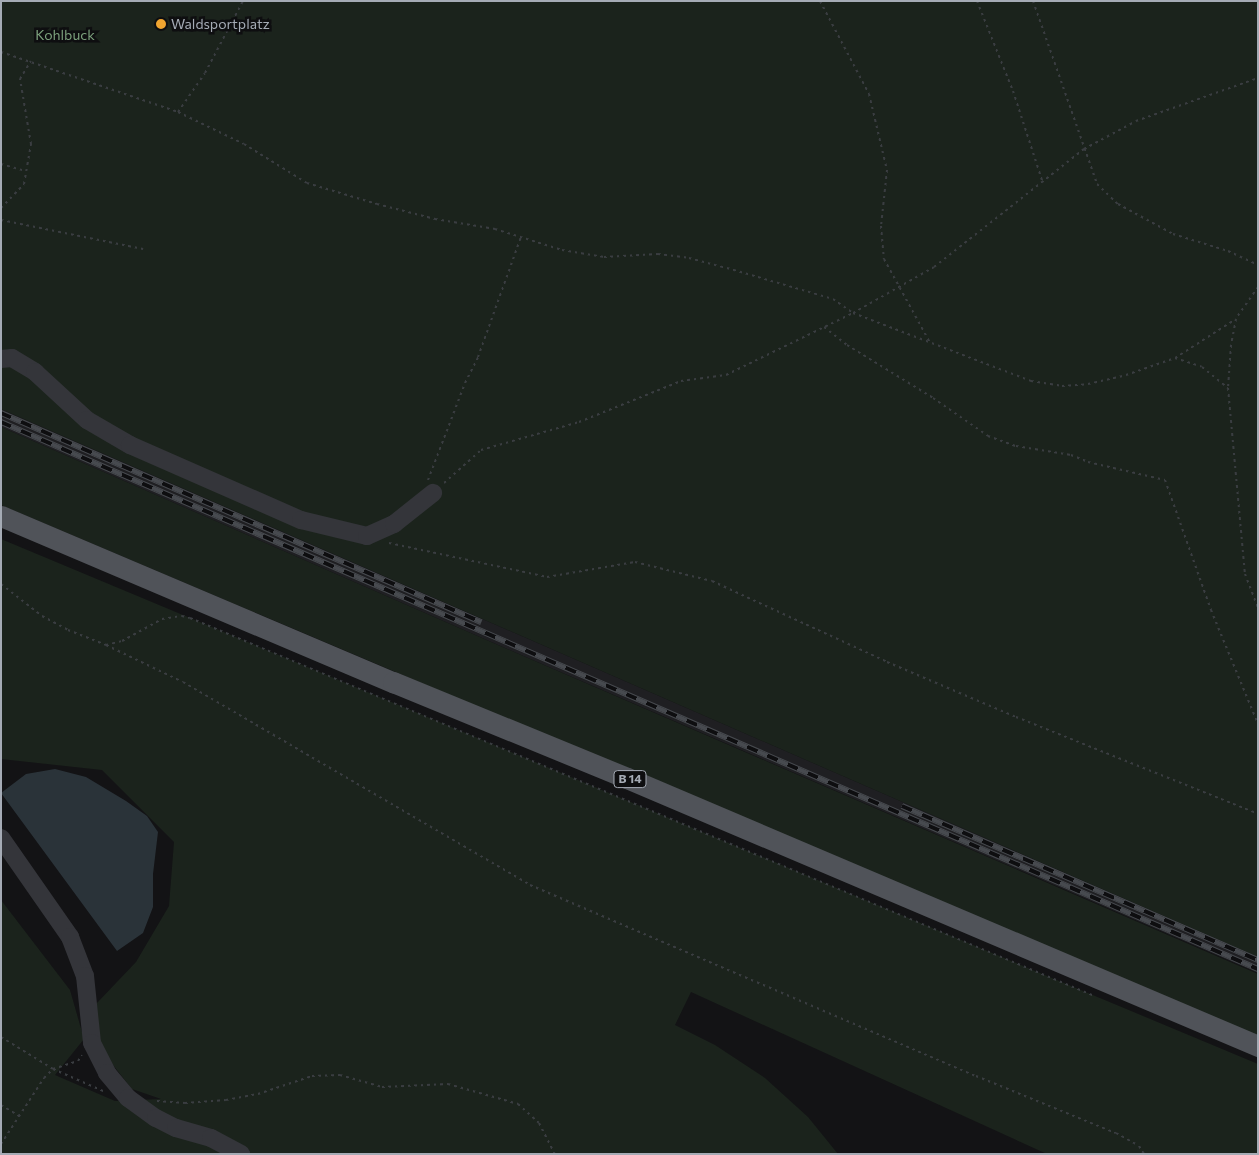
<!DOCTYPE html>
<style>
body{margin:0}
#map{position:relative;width:1259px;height:1155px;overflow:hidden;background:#131315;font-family:Commissioner,sans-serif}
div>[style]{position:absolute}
.built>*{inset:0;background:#1f1f22}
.green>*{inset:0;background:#1b231c}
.water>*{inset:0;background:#2a3339}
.path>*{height:2px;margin-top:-1px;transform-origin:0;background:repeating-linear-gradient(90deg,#3a3d41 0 2.5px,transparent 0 6.5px)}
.minor>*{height:18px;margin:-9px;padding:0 9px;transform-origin:9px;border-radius:9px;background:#34353a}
.major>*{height:21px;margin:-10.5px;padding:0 10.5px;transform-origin:10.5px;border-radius:10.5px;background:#505359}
.rail>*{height:5.5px;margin-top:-2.75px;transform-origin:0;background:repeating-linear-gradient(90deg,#0e0e10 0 11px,#474a4f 0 22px);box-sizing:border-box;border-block:1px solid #474a4f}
.dots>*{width:14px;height:14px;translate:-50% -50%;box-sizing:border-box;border:2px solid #0e0e10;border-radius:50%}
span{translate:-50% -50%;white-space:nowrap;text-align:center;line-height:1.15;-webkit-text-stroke:5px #0e0e10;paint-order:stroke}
.shield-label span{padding:1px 4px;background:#0e0e10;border:1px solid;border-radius:4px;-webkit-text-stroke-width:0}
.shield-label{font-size:12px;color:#a5abb5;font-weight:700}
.poi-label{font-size:14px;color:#a5abb5}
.left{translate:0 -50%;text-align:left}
.park-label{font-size:14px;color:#7ca07c}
.frame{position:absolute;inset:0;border:2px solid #a5abb5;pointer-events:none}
</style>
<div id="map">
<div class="built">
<i style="clip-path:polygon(1px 409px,1258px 957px,1258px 973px,521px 655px,1px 427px)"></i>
</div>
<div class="green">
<i style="clip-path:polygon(1px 1px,1258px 1px,1258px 957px,1px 409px)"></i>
<i style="clip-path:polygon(1px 427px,521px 655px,1258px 974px,1258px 1037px,1px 505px)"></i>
<i style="clip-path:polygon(1px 539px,1258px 1064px,1258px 1154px,1047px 1154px,691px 992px,675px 1025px,715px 1045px,765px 1078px,808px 1117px,838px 1154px,1px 1154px,1px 900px,70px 990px,84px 1039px,55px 1075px,115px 1101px,161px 1099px,132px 1089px,113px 1065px,100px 1041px,96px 1004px,136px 962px,169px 906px,174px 842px,102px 770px,1px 759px)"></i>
</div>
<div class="water">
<i style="clip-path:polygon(55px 769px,86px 777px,126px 801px,147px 816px,158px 832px,153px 874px,153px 907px,143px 933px,117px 951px,1px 793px,26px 774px)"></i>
</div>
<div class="path">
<i style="left:820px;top:1px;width:105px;rotate:62.2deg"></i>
<i style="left:869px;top:94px;width:78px;rotate:76.7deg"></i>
<i style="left:887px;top:170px;width:56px;rotate:96.1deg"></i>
<i style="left:881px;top:226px;width:33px;rotate:85deg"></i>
<i style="left:884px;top:259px;width:94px;rotate:61.2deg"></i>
<i style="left:977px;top:1px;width:97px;rotate:68.2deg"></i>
<i style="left:1013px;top:91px;width:94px;rotate:72deg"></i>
<i style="left:1033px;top:1px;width:194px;rotate:70.7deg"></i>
<i style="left:1097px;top:184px;width:29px;rotate:44deg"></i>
<i style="left:1118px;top:204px;width:63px;rotate:28.6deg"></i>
<i style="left:1173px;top:234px;width:58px;rotate:17.2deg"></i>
<i style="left:1228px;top:251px;width:33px;rotate:25deg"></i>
<i style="left:1px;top:52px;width:187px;rotate:18.7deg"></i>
<i style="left:178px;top:112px;width:73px;rotate:25.9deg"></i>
<i style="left:244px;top:144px;width:74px;rotate:31.8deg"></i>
<i style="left:307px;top:183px;width:73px;rotate:16.7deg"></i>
<i style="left:377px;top:204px;width:60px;rotate:14.5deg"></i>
<i style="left:435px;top:219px;width:61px;rotate:9.5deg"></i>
<i style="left:495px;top:229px;width:70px;rotate:17.4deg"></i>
<i style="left:562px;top:250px;width:43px;rotate:9.5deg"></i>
<i style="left:604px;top:257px;width:54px;rotate:-3.2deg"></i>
<i style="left:658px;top:254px;width:31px;rotate:7deg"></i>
<i style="left:689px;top:258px;width:39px;rotate:15deg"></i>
<i style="left:727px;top:268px;width:110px;rotate:16.3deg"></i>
<i style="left:833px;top:299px;width:24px;rotate:35deg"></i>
<i style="left:853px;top:313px;width:191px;rotate:20.9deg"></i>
<i style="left:1031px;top:381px;width:31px;rotate:9deg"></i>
<i style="left:1062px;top:386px;width:26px;rotate:-4deg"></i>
<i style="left:1088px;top:384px;width:39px;rotate:-13deg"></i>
<i style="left:1126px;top:375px;width:52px;rotate:-19.1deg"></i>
<i style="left:1175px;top:358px;width:72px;rotate:-32.6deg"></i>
<i style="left:178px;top:112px;width:47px;rotate:-55.3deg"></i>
<i style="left:205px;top:73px;width:81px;rotate:-62.2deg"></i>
<i style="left:1px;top:164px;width:25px;rotate:16deg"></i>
<i style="left:1px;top:208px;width:33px;rotate:-46deg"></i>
<i style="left:24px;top:184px;width:41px;rotate:-80.1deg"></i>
<i style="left:31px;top:144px;width:66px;rotate:-99.6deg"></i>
<i style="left:20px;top:79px;width:21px;rotate:-59deg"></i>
<i style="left:1px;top:220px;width:145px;rotate:11.5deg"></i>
<i style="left:1258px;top:287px;width:39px;rotate:125deg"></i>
<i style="left:1236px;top:319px;width:26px;rotate:101deg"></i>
<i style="left:1231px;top:345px;width:43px;rotate:94deg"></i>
<i style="left:1228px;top:388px;width:187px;rotate:84.8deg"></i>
<i style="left:1245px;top:574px;width:36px;rotate:69deg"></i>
<i style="left:824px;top:327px;width:29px;rotate:38deg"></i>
<i style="left:847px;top:345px;width:101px;rotate:31.6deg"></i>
<i style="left:933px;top:398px;width:67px;rotate:34.6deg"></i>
<i style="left:988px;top:436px;width:30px;rotate:20deg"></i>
<i style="left:1016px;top:446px;width:56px;rotate:9.3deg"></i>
<i style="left:1071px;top:455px;width:18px;rotate:22deg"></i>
<i style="left:1088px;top:462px;width:79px;rotate:13.2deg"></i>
<i style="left:1165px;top:480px;width:138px;rotate:70.5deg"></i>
<i style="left:1211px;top:610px;width:123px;rotate:67.6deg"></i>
<i style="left:1175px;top:358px;width:28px;rotate:18deg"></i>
<i style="left:1202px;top:367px;width:33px;rotate:39deg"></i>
<i style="left:428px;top:480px;width:104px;rotate:-69.1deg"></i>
<i style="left:465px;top:383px;width:29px;rotate:-63deg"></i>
<i style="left:478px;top:357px;width:127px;rotate:-70.3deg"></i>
<i style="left:444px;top:483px;width:50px;rotate:-41.7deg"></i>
<i style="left:481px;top:450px;width:102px;rotate:-15.9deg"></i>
<i style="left:579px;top:422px;width:110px;rotate:-21.9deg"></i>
<i style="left:681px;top:381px;width:45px;rotate:-7.6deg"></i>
<i style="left:726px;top:375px;width:141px;rotate:-26deg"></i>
<i style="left:853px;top:313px;width:93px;rotate:-29.6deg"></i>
<i style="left:934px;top:267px;width:191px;rotate:-38.2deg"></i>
<i style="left:1084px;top:149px;width:59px;rotate:-28.3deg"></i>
<i style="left:1136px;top:121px;width:129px;rotate:-19.4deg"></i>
<i style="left:389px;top:543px;width:162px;rotate:12.1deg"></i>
<i style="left:547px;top:577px;width:89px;rotate:-9.7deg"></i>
<i style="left:635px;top:562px;width:79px;rotate:13.9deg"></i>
<i style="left:712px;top:581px;width:193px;rotate:24.8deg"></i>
<i style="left:887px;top:662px;width:140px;rotate:23.1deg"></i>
<i style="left:1016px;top:717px;width:261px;rotate:21.8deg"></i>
<i style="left:1px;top:584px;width:52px;rotate:38deg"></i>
<i style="left:42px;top:616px;width:30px;rotate:28deg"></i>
<i style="left:68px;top:630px;width:41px;rotate:21.5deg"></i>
<i style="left:106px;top:645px;width:16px;rotate:-14deg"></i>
<i style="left:122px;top:641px;width:46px;rotate:-28.8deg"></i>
<i style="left:162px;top:619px;width:20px;rotate:-9deg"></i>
<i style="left:182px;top:616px;width:8px;rotate:14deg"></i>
<i style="left:190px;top:618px;width:978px;rotate:22.68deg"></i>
<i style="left:106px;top:645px;width:85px;rotate:25.7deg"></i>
<i style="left:183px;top:682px;width:402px;rotate:30.3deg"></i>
<i style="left:530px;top:885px;width:485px;rotate:23.2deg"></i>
<i style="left:976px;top:1076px;width:151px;rotate:22.2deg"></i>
<i style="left:1116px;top:1133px;width:26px;rotate:29deg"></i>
<i style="left:1139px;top:1146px;width:9px;rotate:58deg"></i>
<i style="left:1px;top:1037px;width:61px;rotate:31.6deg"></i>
<i style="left:53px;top:1069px;width:55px;rotate:23.7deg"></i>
<i style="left:157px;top:1101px;width:28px;rotate:4deg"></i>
<i style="left:185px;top:1103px;width:41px;rotate:-4.2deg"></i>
<i style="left:226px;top:1100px;width:33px;rotate:-11deg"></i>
<i style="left:258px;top:1094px;width:57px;rotate:-18.4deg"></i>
<i style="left:312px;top:1076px;width:28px;rotate:-2deg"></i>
<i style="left:340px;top:1075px;width:44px;rotate:15.9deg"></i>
<i style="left:382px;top:1087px;width:66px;rotate:-2.6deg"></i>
<i style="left:448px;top:1084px;width:73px;rotate:15.9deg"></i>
<i style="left:518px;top:1104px;width:28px;rotate:42deg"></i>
<i style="left:539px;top:1123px;width:35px;rotate:63deg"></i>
<i style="left:1px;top:1105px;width:21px;rotate:31deg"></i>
<i style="left:1px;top:1144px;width:79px;rotate:-56.9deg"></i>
<i style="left:44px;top:1078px;width:13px;rotate:-45deg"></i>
<i style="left:53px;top:1069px;width:26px;rotate:-18deg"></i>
<i style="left:78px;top:1061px;width:7px;rotate:-56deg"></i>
</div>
<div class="minor">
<i style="left:1px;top:359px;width:11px;rotate:-5deg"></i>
<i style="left:12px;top:358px;width:27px;rotate:31deg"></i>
<i style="left:35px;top:372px;width:71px;rotate:42.7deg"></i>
<i style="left:87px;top:420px;width:50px;rotate:30.2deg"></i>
<i style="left:130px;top:445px;width:187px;rotate:23.7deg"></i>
<i style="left:301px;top:520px;width:68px;rotate:13.6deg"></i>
<i style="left:367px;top:536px;width:30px;rotate:-24deg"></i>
<i style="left:394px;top:524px;width:50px;rotate:-38.5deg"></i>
<i style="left:1px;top:838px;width:121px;rotate:55.1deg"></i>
<i style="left:70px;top:937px;width:42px;rotate:69deg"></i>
<i style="left:85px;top:976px;width:67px;rotate:84deg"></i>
<i style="left:92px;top:1043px;width:34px;rotate:63deg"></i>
<i style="left:107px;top:1073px;width:33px;rotate:50deg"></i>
<i style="left:128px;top:1098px;width:34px;rotate:36deg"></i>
<i style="left:156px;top:1118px;width:22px;rotate:27deg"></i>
<i style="left:176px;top:1128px;width:36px;rotate:16deg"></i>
<i style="left:211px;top:1138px;width:34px;rotate:28deg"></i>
</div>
<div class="major">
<i style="left:1px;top:516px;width:426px;rotate:23deg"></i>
<i style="left:393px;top:682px;width:253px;rotate:22.3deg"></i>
<i style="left:627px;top:778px;width:686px;rotate:23.01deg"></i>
</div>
<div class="rail">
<i style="left:1px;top:413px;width:524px;rotate:23.53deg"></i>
<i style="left:1px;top:422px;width:1371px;rotate:23.52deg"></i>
<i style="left:902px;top:806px;width:388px;rotate:23.4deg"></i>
</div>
<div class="dots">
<i style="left:161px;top:24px;background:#f0a530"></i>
</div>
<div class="shield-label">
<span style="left:630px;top:779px">B 14</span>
</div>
<div class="poi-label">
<span class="left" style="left:171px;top:24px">Waldsportplatz</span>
</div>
<div class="park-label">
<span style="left:65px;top:35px">Kohlbuck</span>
</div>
<div class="frame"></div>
</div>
